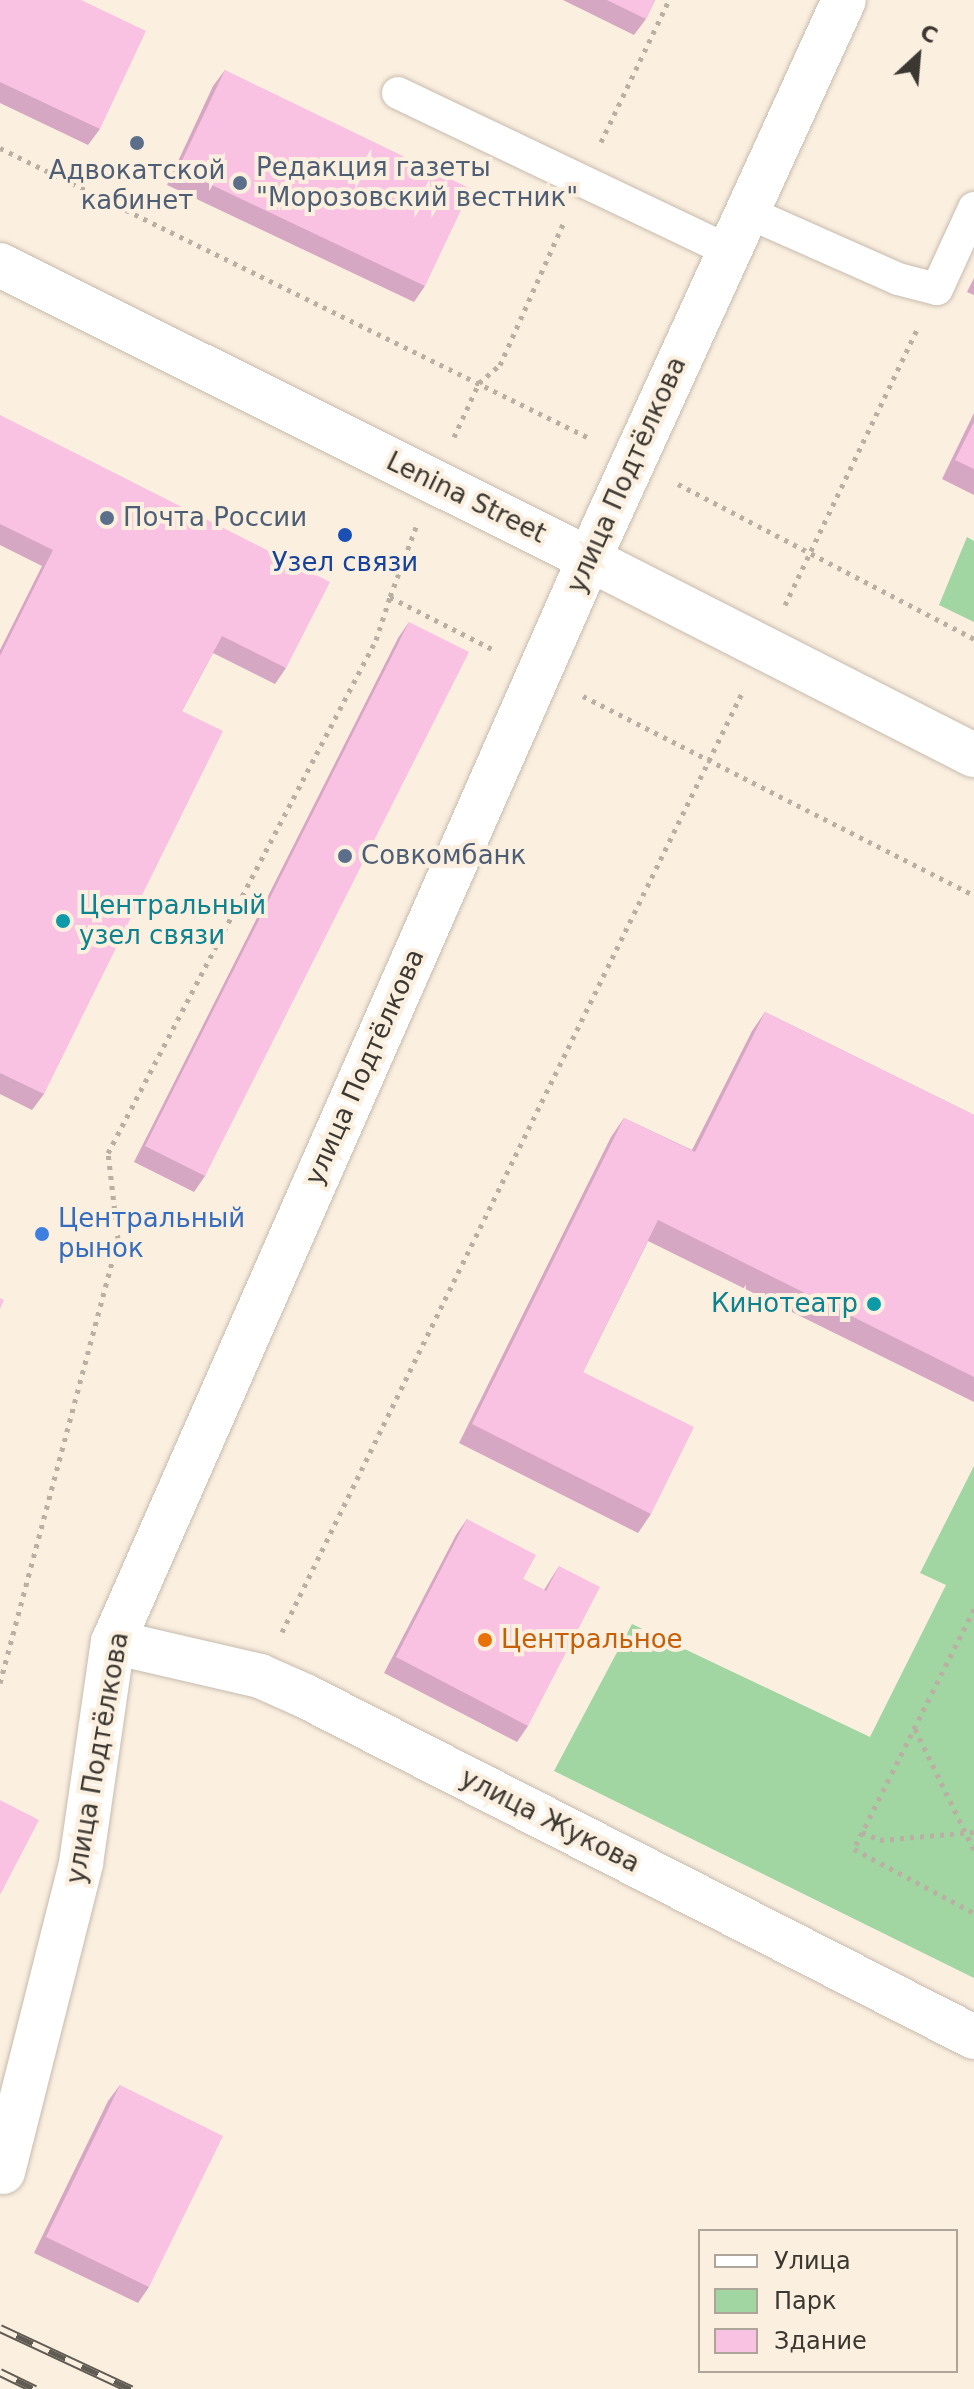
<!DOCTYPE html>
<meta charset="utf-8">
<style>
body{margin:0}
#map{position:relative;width:974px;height:2389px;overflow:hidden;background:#fbefe0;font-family:"DejaVu Sans",sans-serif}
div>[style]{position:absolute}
.green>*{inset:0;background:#a1d5a2}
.path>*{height:5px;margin-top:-2.5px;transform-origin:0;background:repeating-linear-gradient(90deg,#b9afa3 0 4px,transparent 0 10px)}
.roads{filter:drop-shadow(0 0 2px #c6bbad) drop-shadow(0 0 2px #c6bbad)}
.service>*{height:32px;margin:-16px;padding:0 16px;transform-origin:16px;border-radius:16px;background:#fff}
.minor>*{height:44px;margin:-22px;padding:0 22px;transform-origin:22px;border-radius:22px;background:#fff}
.tertiary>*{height:44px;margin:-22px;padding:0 22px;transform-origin:22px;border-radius:22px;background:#fff}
.secondary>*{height:44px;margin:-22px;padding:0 22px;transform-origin:22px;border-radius:22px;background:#fff}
.rail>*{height:9px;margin-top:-4.5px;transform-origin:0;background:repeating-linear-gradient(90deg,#fbefe0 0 18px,#605b53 0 36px);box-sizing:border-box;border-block:2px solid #605b53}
.wall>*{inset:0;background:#d6a7c3}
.building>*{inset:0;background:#f9c2e3}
.dots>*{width:22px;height:22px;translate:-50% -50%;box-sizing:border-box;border:4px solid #fbefe0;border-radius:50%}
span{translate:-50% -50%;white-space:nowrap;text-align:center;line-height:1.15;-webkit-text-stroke:8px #fbefe0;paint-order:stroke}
.service-label{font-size:26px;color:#4e5e75}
.left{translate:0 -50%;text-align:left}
.street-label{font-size:26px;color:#3b3731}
.transit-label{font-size:26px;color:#164399}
.culture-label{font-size:26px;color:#0d838f}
.right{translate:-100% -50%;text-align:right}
.shop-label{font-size:26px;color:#366cbe}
.food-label{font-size:26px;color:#c56008}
.legend{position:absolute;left:698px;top:2229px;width:260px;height:144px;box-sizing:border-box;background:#fbefe0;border:2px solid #aea59a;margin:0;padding:10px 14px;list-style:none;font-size:24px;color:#3b3731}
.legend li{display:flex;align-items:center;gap:16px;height:40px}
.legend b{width:40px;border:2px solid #aea59a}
.north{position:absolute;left:878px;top:16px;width:80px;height:80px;-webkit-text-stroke:6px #fbefe0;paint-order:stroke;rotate:26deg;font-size:22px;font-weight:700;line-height:32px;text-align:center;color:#3b3731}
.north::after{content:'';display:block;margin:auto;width:28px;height:36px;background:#3b3731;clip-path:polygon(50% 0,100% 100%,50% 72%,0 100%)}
</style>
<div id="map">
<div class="green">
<i style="clip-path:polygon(967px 537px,974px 541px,974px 622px,939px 605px)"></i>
<i style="clip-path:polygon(974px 1466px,974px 1978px,554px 1771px,632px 1624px,870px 1737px,946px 1585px,920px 1573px)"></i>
</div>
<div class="path">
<i style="left:601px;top:142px;width:157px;rotate:-64.4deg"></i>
<i style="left:0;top:148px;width:659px;rotate:26.21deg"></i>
<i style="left:454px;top:437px;width:60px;rotate:-65.2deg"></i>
<i style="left:479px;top:383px;width:28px;rotate:-41deg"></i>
<i style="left:500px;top:365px;width:159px;rotate:-65.9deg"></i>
<i style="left:678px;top:484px;width:334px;rotate:27.6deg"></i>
<i style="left:416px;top:527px;width:75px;rotate:110.4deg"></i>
<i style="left:390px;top:597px;width:119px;rotate:27deg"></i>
<i style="left:785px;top:605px;width:306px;rotate:-64.4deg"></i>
<i style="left:583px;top:696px;width:439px;rotate:27deg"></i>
<i style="left:974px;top:1609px;width:268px;rotate:116.6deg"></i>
<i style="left:854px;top:1849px;width:136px;rotate:28.1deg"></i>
<i style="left:282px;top:1632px;width:1046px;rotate:-63.9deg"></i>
<i style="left:0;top:1683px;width:459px;rotate:-75.1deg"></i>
<i style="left:118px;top:1239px;width:87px;rotate:-96.6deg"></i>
<i style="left:108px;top:1153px;width:579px;rotate:-62.42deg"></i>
<i style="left:376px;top:640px;width:45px;rotate:-72deg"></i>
<i style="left:915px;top:1729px;width:135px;rotate:64deg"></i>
<i style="left:862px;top:1832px;width:20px;rotate:24deg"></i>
<i style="left:880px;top:1840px;width:94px;rotate:-4.9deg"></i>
</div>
<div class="roads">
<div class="service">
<i style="left:398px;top:93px;width:367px;rotate:25.5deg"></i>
<i style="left:747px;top:212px;width:165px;rotate:23.9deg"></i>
<i style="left:898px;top:279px;width:40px;rotate:14.4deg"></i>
<i style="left:937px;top:289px;width:89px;rotate:-65.4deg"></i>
</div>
<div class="minor">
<i style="left:113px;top:1642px;width:151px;rotate:13deg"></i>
<i style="left:260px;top:1676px;width:49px;rotate:24deg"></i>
<i style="left:305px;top:1696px;width:751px;rotate:27.01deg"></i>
</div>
<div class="tertiary">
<i style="left:589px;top:559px;width:432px;rotate:27deg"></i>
</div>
<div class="secondary">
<i style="left:0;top:265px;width:658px;rotate:26.53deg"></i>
<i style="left:3px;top:2172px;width:319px;rotate:-75.8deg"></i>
<i style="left:81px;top:1863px;width:223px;rotate:-81.8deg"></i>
<i style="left:113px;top:1642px;width:1183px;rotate:-66.27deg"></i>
<i style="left:589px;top:559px;width:614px;rotate:-65.48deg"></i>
</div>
</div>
<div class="rail">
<i style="left:0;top:2328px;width:145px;rotate:25deg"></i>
<i style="left:0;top:2372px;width:39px;rotate:26deg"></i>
</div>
<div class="wall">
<i style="clip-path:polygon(0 0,100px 129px,88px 145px,0 103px)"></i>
<i style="clip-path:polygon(563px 0,655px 0,646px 19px,634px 35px)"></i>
<i style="clip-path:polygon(225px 70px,425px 286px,414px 302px,167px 185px,213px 86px)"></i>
<i style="clip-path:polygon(974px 278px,974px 295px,967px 292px)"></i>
<i style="clip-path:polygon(974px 413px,974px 495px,942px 479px)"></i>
<i style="clip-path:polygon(0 415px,286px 668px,275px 684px,213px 653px,182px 711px,44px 1094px,32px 1110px,0 1094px,0 650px,42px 566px,0 545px)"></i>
<i style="clip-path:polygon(409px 622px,205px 1176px,194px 1192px,134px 1162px,398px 638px)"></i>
<i style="clip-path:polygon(765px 1012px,974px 1115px,974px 1402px,648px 1241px,583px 1372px,651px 1514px,638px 1533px,459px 1443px,611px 1137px,624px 1118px,692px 1150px,752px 1031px)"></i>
<i style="clip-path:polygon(467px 1519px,523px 1579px,544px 1590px,559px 1566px,528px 1726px,517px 1742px,384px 1673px,456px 1535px)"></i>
<i style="clip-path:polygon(120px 2085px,149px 2287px,138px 2303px,34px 2253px,108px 2101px)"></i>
</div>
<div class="building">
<i style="clip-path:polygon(0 0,81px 0,146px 31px,100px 129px,0 82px)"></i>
<i style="clip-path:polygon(607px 0,655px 0,646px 19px)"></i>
<i style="clip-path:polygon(225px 70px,471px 189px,425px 286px,178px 169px)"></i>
<i style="clip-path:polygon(0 415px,330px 582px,286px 668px,222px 636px,182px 711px,223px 731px,44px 1094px,0 1073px,0 656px,53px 550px,0 524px)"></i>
<i style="clip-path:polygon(974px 422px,974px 469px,955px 460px)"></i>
<i style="clip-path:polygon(409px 622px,469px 652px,205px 1176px,145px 1146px)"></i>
<i style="clip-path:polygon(765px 1012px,974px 1115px,974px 1377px,658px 1220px,583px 1372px,694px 1427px,651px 1514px,472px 1424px,624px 1118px,695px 1152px)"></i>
<i style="clip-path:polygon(0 1298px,4px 1300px,0 1309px)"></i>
<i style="clip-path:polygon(467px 1519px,536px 1555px,523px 1579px,546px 1591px,559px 1566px,600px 1587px,528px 1726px,396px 1657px)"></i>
<i style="clip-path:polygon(0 1800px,39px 1820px,0 1895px)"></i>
<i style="clip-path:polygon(120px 2085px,223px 2136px,149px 2287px,46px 2237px)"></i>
</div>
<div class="dots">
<i style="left:137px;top:143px;background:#5c6f8a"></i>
<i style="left:240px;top:183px;background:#5c6f8a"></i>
<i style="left:107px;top:518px;background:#5c6f8a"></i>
<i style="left:345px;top:535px;background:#1a4fb4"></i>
<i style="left:345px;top:856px;background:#5c6f8a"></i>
<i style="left:63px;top:921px;background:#0f9aa8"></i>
<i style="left:42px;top:1234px;background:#3f7fe0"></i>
<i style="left:874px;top:1304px;background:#0f9aa8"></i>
<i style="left:485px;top:1640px;background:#e8710a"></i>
</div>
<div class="service-label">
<span class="left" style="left:256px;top:183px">Редакция газеты<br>"Морозовский вестник"</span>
<span style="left:137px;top:186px">Адвокатской<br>кабинет</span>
<span class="left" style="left:123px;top:518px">Почта России</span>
<span class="left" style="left:361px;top:856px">Совкомбанк</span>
</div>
<div class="street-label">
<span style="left:627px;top:475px;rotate:-66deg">улица Подтёлкова</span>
<span style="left:466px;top:498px;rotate:26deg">Lenina Street</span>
<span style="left:365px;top:1067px;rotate:-66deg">улица Подтёлкова</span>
<span style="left:98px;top:1758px;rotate:-80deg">улица Подтёлкова</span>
<span style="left:550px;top:1821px;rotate:27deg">улица Жукова</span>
</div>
<div class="transit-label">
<span style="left:345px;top:563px">Узел связи</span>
</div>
<div class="culture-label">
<span class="left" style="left:79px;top:921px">Центральный<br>узел связи</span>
<span class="right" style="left:858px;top:1304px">Кинотеатр</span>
</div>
<div class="shop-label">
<span class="left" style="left:58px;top:1234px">Центральный<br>рынок</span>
</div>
<div class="food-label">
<span class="left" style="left:501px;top:1640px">Центральное</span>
</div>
<ul class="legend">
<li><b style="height:10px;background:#fff"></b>Улица</li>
<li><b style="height:22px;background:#a1d5a2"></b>Парк</li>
<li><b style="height:22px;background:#f9c2e3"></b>Здание</li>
</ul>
<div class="north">С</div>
</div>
